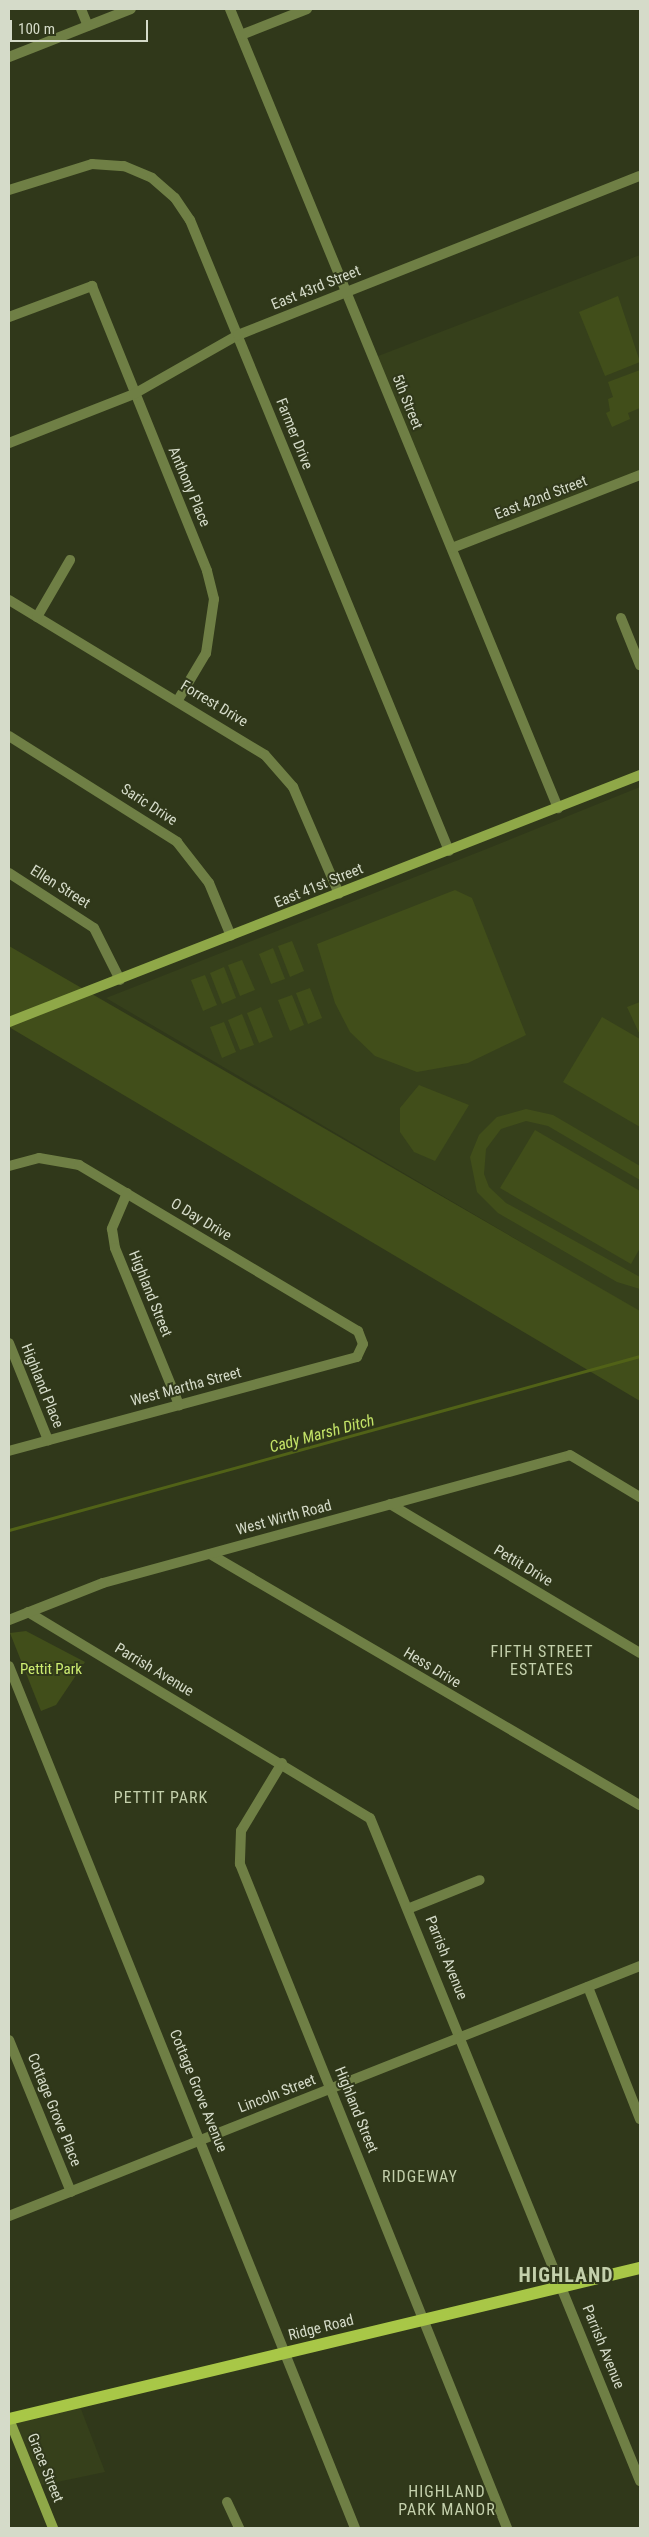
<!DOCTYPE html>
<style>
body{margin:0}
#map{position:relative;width:649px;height:2537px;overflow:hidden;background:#30381a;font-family:"Roboto Condensed",sans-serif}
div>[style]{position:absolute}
.built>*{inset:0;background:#36401b}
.green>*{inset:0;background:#414e1a}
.stream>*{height:2.5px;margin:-1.25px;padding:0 1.25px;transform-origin:1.25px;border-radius:1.25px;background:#516217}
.street>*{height:10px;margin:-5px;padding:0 5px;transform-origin:5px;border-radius:5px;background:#6f7f45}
.secondary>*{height:10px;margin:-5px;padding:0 5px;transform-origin:5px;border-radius:5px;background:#8fa848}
.primary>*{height:12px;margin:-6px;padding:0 6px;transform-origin:6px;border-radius:6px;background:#a8c747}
span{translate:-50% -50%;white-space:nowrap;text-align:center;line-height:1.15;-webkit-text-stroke:4px #30381a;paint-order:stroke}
.street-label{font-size:15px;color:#d5dbc9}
.park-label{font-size:15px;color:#cded71}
.water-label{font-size:16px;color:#c3e367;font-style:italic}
.neighbourhood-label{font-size:16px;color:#c4d0ac;letter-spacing:1px}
.district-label{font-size:20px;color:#c4d0ac;font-weight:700;letter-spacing:1px}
.frame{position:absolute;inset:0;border:10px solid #d5dbc9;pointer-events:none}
.scale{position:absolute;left:10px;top:20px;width:138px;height:22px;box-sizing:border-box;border:2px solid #d5dbc9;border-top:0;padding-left:6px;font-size:15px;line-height:18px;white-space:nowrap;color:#d5dbc9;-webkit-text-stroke:4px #30381a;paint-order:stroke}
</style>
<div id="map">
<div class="built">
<i style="clip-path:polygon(640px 255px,640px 475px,452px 548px,373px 358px)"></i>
<i style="clip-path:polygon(640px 787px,640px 1312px,106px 998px,484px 850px)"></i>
<i style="clip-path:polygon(79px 2404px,105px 2472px,38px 2486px,11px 2420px)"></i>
</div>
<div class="green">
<i style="clip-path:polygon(618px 296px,640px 362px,605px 376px,579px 312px)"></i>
<i style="clip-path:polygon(640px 370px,640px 408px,628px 413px,630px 419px,612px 427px,606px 413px,610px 411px,608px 399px,613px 397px,608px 382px)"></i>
<i style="clip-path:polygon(455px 890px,472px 898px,526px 1035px,468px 1063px,417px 1072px,375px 1056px,350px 1032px,335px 1003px,317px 944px)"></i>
<i style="clip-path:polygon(292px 941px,304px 971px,290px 977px,278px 946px)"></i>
<i style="clip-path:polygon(9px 946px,640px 1311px,640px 1401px,9px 1027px)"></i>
<i style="clip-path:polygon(273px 948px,285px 979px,271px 984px,259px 954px)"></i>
<i style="clip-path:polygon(242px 960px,255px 990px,240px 996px,228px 965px)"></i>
<i style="clip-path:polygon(224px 967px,236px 998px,222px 1004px,210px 973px)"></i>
<i style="clip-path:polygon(205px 975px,217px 1005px,203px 1011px,191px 980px)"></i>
<i style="clip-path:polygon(310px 988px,322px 1018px,308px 1024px,296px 993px)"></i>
<i style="clip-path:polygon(292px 995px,304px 1025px,290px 1031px,278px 1000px)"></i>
<i style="clip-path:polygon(640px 1002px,640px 1035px,627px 1007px)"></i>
<i style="clip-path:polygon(261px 1007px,273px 1037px,259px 1043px,247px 1013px)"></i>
<i style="clip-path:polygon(242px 1014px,254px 1045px,240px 1050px,228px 1020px)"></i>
<i style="clip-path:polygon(602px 1017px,640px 1039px,640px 1127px,563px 1082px)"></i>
<i style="clip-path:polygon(224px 1022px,236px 1052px,222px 1058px,210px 1027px)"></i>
<i style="clip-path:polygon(419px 1085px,469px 1105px,435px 1161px,414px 1152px,400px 1132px,400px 1108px)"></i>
<i style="clip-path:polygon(526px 1109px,553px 1115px,640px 1166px,640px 1180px,548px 1126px,526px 1121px,501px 1129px,486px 1149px,484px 1174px,489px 1187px,506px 1203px,640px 1277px,640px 1289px,617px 1282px,498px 1213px,477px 1192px,470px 1157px,479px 1135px,497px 1117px)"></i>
<i style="clip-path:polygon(535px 1130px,640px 1191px,640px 1248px,631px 1264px,500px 1188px)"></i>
<i style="clip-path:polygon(26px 1631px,85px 1662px,56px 1705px,41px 1711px,10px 1633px)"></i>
</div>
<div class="stream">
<i style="left:9px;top:1530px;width:655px;rotate:-15.42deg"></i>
</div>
<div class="street">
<i style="left:81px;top:9px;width:18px;rotate:68deg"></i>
<i style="left:230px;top:9px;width:864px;rotate:67.68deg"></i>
<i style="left:241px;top:35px;width:71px;rotate:-21.5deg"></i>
<i style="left:9px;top:57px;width:131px;rotate:-21.5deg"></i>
<i style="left:9px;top:190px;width:87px;rotate:-17.4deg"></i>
<i style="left:92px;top:164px;width:32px;rotate:4deg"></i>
<i style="left:124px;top:166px;width:30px;rotate:23deg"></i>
<i style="left:152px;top:178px;width:30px;rotate:41deg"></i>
<i style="left:175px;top:198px;width:27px;rotate:56deg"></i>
<i style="left:190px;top:220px;width:682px;rotate:67.68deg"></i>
<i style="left:9px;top:317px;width:89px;rotate:-20.5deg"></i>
<i style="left:92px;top:286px;width:307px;rotate:68deg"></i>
<i style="left:207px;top:571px;width:29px;rotate:76deg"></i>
<i style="left:214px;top:599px;width:55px;rotate:98.4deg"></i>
<i style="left:206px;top:653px;width:55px;rotate:120.8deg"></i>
<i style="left:9px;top:443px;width:134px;rotate:-21.4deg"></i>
<i style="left:134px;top:394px;width:120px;rotate:-29.6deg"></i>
<i style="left:238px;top:335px;width:432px;rotate:-21.6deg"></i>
<i style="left:452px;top:548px;width:202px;rotate:-21.2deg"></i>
<i style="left:9px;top:600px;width:299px;rotate:31.2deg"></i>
<i style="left:265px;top:755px;width:43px;rotate:48.8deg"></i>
<i style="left:293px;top:787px;width:116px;rotate:66.7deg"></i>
<i style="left:37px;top:617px;width:66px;rotate:-59.9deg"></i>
<i style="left:621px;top:618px;width:51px;rotate:68deg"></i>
<i style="left:9px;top:736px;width:199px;rotate:32.2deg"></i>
<i style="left:177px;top:842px;width:52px;rotate:52deg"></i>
<i style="left:209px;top:883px;width:57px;rotate:67.5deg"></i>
<i style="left:9px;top:873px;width:101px;rotate:32.9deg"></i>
<i style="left:94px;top:928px;width:58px;rotate:63.4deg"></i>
<i style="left:9px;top:1166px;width:31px;rotate:-15deg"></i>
<i style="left:39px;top:1158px;width:41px;rotate:9.9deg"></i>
<i style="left:79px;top:1165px;width:325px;rotate:30.8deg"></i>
<i style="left:358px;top:1331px;width:14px;rotate:69deg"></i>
<i style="left:363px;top:1344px;width:14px;rotate:115deg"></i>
<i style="left:357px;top:1357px;width:360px;rotate:164.9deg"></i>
<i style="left:127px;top:1193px;width:39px;rotate:113deg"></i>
<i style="left:112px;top:1229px;width:19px;rotate:81deg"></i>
<i style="left:115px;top:1248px;width:170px;rotate:67.8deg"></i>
<i style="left:9px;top:1343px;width:105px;rotate:68.1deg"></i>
<i style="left:390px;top:1504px;width:291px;rotate:30.8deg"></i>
<i style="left:210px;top:1554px;width:498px;rotate:30.3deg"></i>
<i style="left:28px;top:1612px;width:399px;rotate:31.1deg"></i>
<i style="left:370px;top:1818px;width:716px;rotate:67.84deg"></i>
<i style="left:9px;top:1620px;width:101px;rotate:-21.5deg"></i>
<i style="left:103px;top:1583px;width:484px;rotate:-15.3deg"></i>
<i style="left:570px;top:1455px;width:82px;rotate:31deg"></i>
<i style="left:9px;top:1666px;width:929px;rotate:68.13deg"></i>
<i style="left:282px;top:1763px;width:79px;rotate:121.1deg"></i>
<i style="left:241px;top:1831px;width:33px;rotate:92deg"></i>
<i style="left:240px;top:1864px;width:716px;rotate:68.09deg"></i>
<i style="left:410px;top:1908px;width:75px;rotate:-21.8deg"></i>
<i style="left:588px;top:1987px;width:142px;rotate:68.5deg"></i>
<i style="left:9px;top:2040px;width:164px;rotate:67.8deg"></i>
<i style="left:9px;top:2216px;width:679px;rotate:-21.61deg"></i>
<i style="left:227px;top:2502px;width:29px;rotate:65deg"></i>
</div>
<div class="secondary">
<i style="left:9px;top:1022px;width:678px;rotate:-21.38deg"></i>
<i style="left:9px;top:2419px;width:118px;rotate:68deg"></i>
</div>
<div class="primary">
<i style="left:9px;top:2419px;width:649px;rotate:-13.46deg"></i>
</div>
<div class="street-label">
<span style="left:316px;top:288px;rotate:-22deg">East 43rd Street</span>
<span style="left:407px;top:402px;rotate:68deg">5th Street</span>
<span style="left:294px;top:434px;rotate:68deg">Farmer Drive</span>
<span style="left:189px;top:487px;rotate:67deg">Anthony Place</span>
<span style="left:541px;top:498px;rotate:-21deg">East 42nd Street</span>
<span style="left:214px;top:704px;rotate:31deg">Forrest Drive</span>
<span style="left:149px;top:805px;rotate:33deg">Saric Drive</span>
<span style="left:319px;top:886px;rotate:-22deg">East 41st Street</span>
<span style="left:60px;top:887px;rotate:32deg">Ellen Street</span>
<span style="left:201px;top:1220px;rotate:31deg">O Day Drive</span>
<span style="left:150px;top:1294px;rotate:68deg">Highland Street</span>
<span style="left:42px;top:1386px;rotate:68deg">Highland Place</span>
<span style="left:186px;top:1387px;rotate:-15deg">West Martha Street</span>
<span style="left:284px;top:1518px;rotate:-15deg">West Wirth Road</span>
<span style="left:523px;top:1566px;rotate:31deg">Pettit Drive</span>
<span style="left:432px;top:1668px;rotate:31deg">Hess Drive</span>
<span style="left:154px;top:1670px;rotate:31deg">Parrish Avenue</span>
<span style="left:446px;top:1958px;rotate:68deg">Parrish Avenue</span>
<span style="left:198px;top:2091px;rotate:68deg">Cottage Grove Avenue</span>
<span style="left:277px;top:2094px;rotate:-21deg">Lincoln Street</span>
<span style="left:54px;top:2110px;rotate:68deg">Cottage Grove Place</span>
<span style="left:356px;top:2110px;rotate:68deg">Highland Street</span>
<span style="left:321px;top:2328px;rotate:-14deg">Ridge Road</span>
<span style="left:603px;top:2347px;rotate:68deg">Parrish Avenue</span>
<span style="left:45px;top:2468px;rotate:68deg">Grace Street</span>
</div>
<div class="park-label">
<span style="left:51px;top:1670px">Pettit Park</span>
</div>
<div class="water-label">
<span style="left:322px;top:1434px;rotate:-15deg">Cady Marsh Ditch</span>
</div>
<div class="neighbourhood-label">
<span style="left:542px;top:1661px">FIFTH STREET<br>ESTATES</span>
<span style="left:161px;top:1798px">PETTIT PARK</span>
<span style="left:420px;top:2177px">RIDGEWAY</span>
<span style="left:447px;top:2501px">HIGHLAND<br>PARK MANOR</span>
</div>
<div class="district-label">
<span style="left:566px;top:2275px">HIGHLAND</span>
</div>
<div class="frame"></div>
<div class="scale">100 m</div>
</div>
